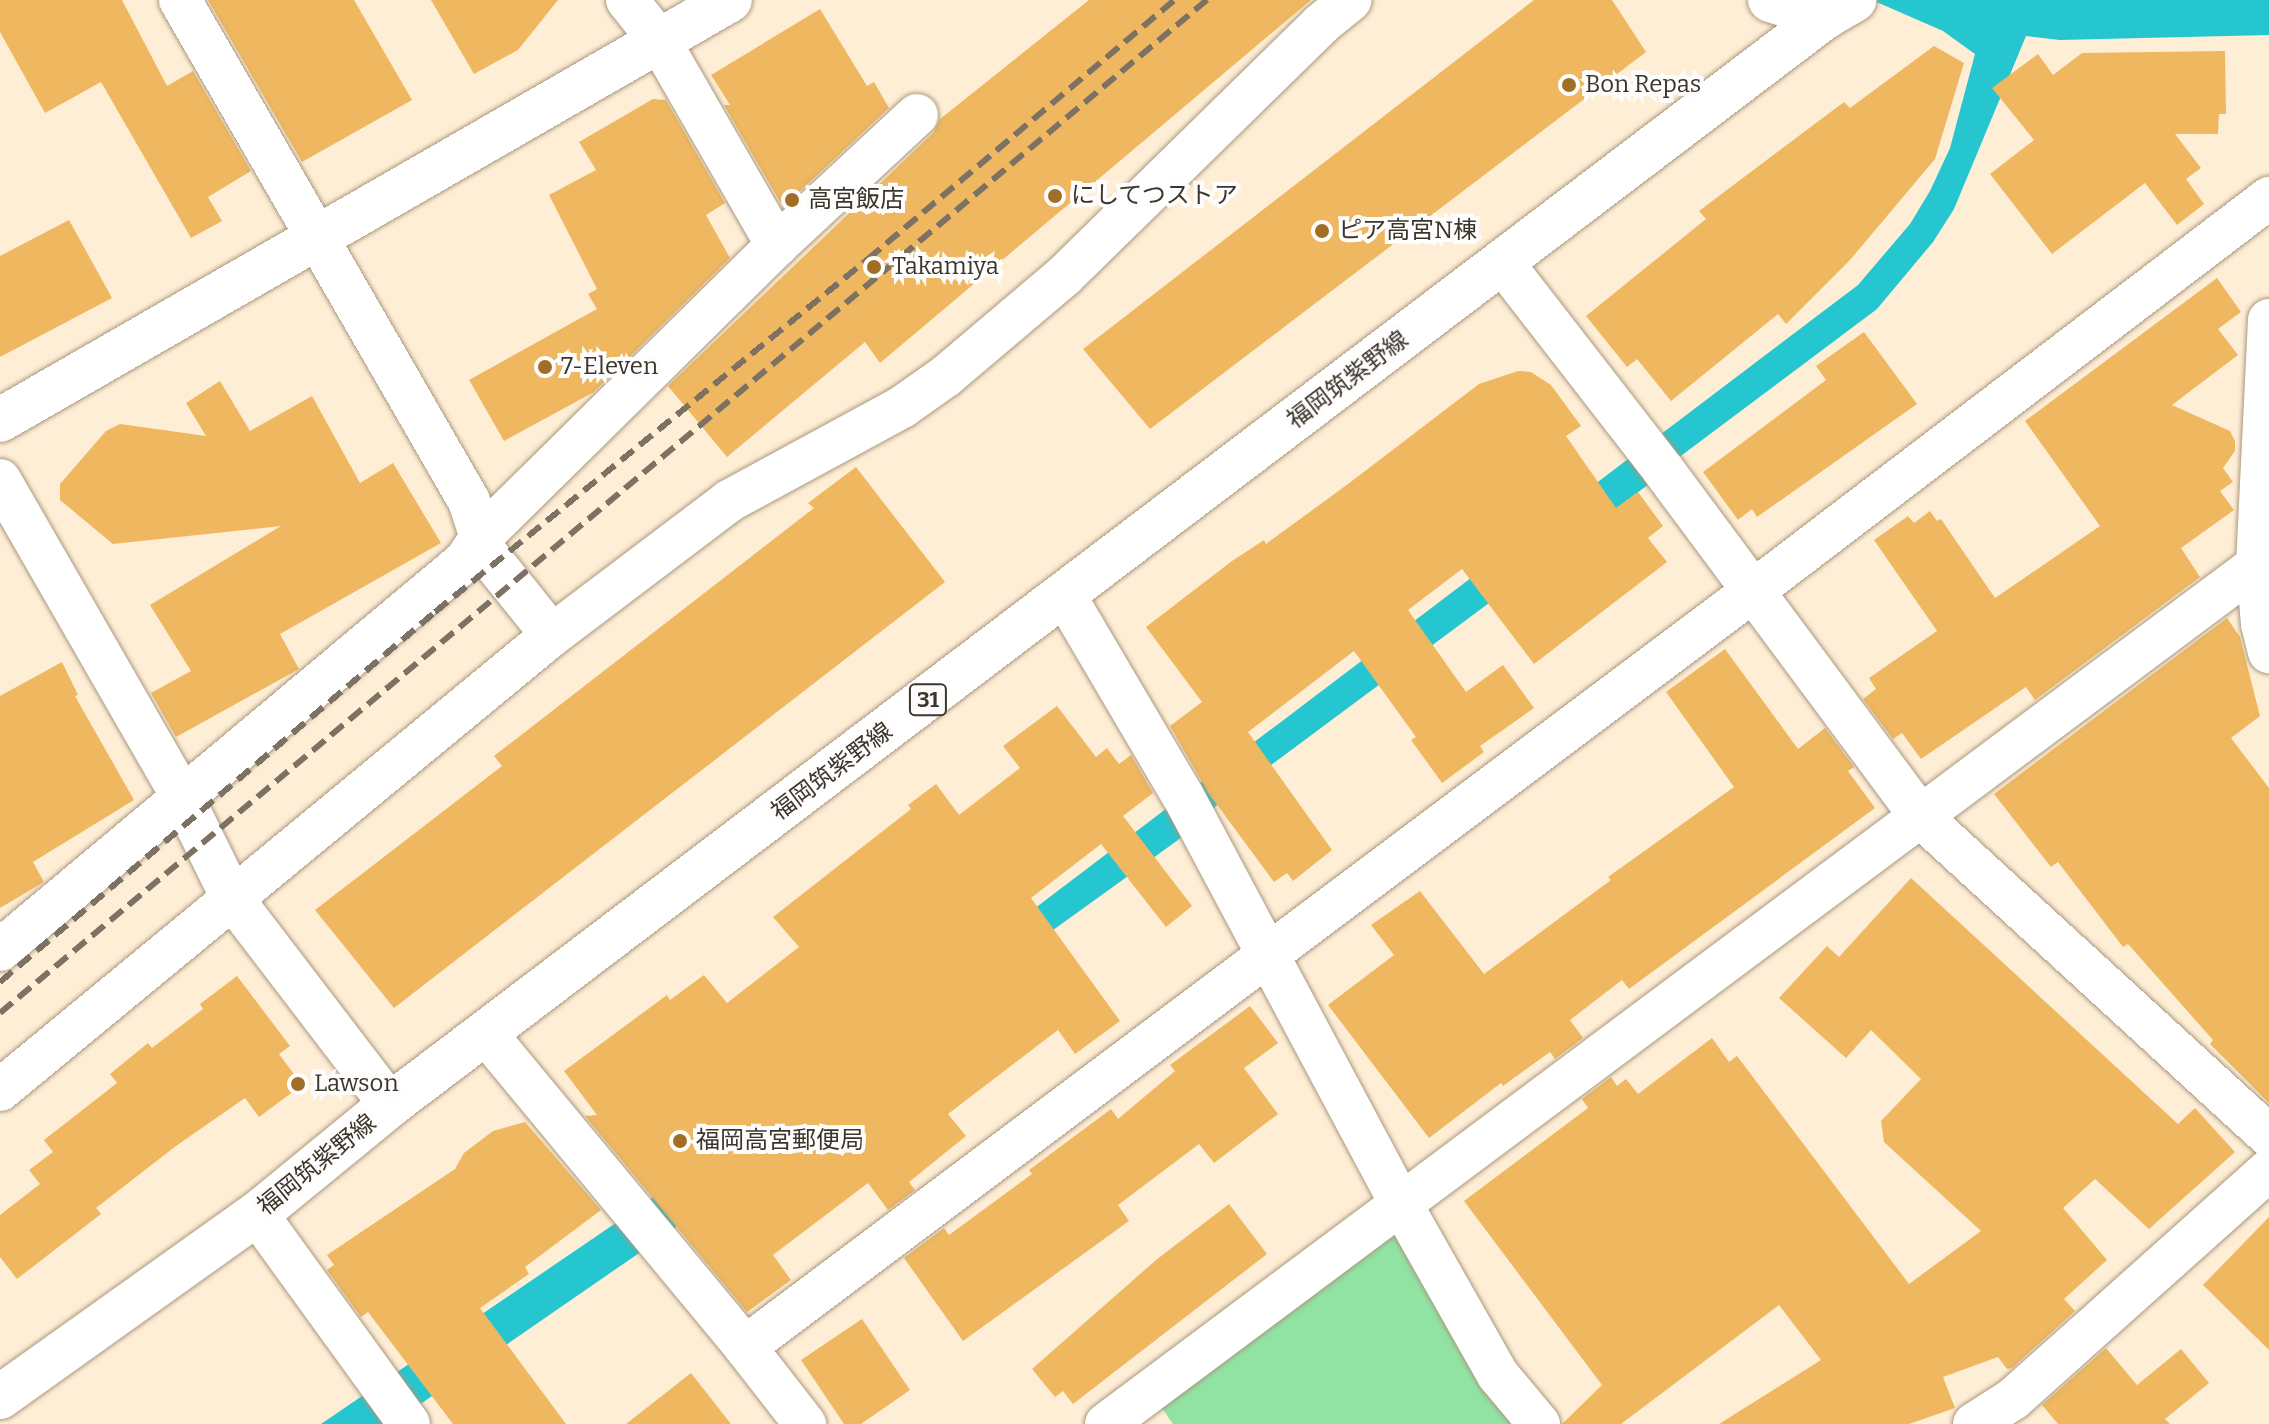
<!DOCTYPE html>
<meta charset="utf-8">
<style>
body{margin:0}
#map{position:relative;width:2269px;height:1424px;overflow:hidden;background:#feeed6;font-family:Bitter,"Noto Sans JP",serif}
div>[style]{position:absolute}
.green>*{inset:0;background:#90e3a3}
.water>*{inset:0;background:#25c6cf}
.building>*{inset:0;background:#eeb760}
.roads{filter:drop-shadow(0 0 2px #ab987d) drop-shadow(0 0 2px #ab987d)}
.street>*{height:42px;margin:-21px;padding:0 21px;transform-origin:21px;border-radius:21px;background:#fff}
.secondary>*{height:44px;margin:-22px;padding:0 22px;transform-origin:22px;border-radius:22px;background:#fff}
.primary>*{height:44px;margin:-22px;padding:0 22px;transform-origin:22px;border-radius:22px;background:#fff}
.rail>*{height:6px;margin-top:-3px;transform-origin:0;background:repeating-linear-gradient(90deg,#7c7162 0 16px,transparent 0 24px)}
.dots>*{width:22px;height:22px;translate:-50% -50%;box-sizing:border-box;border:4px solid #fdfdfd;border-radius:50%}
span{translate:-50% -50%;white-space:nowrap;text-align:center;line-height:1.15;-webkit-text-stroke:8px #fdfdfd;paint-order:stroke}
.shield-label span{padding:2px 6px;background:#fdfdfd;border:2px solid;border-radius:6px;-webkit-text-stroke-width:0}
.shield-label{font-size:22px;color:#3d352a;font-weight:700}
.poi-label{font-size:24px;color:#3d352a}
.left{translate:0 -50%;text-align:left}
.street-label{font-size:24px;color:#3d352a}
</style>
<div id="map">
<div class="green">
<i style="clip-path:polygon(1395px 1223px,1526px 1424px,1173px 1424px,1157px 1401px)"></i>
</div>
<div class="water">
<i style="clip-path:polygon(1872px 0,2269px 0,2269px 35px,2060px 40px,2026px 36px,1954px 209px,1933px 242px,1877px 309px,1678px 458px,1649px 484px,1216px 806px,1178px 840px,935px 1015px,671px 1231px,419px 1405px,385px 1424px,321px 1424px,648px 1201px,1858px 285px,1910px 224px,1930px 191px,1950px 148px,1975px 54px,1943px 31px)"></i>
</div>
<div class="building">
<i style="clip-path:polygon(0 0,122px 0,167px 86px,193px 71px,251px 171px,208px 197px,222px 221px,191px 238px,101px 82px,45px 113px,0 32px)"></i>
<i style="clip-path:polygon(208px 0,354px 0,412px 100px,302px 162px)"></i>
<i style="clip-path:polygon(431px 0,558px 0,518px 50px,474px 74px)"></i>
<i style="clip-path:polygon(1089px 0,1311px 0,880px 363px,865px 342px,727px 457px,668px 386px,933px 133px,940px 119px)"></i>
<i style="clip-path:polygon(1534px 0,1612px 0,1646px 52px,1150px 429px,1083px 349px)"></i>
<i style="clip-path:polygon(820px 9px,867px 86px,874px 82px,889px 108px,783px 207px,724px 105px,730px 105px,711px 75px)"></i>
<i style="clip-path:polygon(1934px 46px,1964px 63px,1935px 159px,1850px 260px,1786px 324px,1778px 314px,1671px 401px,1637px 359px,1627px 367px,1586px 316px,1706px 219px,1699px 211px,1844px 102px,1850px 108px)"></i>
<i style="clip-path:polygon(2225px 51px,2226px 114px,2219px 114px,2218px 134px,2175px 134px,2201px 168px,2186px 179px,2204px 204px,2177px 225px,2145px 183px,2052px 254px,1990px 174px,2034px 140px,1992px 88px,2038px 54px,2053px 75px,2082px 53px)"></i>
<i style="clip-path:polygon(653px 99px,666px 100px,725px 203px,706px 215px,730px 258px,594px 392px,504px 441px,469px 380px,597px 309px,588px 294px,597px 289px,549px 195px,596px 170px,579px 142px)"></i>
<i style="clip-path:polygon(69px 220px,112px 298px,0 357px,0 256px)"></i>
<i style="clip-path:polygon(2217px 278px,2241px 312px,2218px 329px,2238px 355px,2172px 405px,2230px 431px,2235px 441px,2235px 451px,2223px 468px,2233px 482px,2220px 491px,2234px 510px,2181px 548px,2200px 577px,2035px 700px,2026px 687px,1921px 759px,1902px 733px,1893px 739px,1863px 699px,1876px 689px,1869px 678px,1937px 631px,1874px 540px,1908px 516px,1914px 523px,1930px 511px,1937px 521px,1941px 519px,1995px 598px,2100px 526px,2025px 421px)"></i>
<i style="clip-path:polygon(1864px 332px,1917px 404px,1757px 517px,1752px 509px,1738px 520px,1703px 472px,1826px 380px,1816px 366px)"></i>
<i style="clip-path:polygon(1518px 371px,1531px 372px,1551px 385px,1581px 426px,1566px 436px,1616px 508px,1638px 492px,1663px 526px,1648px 538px,1667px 562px,1534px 664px,1462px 569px,1408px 610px,1466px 692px,1503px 665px,1534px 708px,1480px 746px,1484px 752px,1442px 783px,1411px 740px,1416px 737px,1354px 651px,1248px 732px,1332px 850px,1293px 881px,1287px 873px,1274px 882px,1209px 794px,1170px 726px,1202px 702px,1146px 627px,1232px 561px,1264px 540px,1266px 544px,1348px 484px,1479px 384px)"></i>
<i style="clip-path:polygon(220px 381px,250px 431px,312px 396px,360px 483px,393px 463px,441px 543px,280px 634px,299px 669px,176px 737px,151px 693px,191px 671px,150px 605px,281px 526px,113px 544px,60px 500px,60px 484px,106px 431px,120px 424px,206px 436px,186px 403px)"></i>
<i style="clip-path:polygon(856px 467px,945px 582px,394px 1008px,315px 910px,502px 766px,494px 756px,814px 508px,808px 503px)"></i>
<i style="clip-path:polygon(2227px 618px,2240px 637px,2260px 716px,2231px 738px,2269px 788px,2269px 1103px,2210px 1044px,2213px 1040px,2128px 944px,2123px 947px,2058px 862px,2051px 867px,1994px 794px)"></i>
<i style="clip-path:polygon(1725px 649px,1798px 749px,1825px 728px,1854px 767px,1848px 771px,1875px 808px,1629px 989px,1622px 980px,1570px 1020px,1583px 1038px,1555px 1059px,1550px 1052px,1503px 1086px,1501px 1083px,1429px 1138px,1328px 1005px,1394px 955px,1371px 925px,1420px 891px,1484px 974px,1611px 880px,1608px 877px,1734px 787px,1666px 692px)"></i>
<i style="clip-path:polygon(62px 662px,78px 695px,75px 696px,134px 800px,33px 862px,44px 882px,0 908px,0 696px)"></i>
<i style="clip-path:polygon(1057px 706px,1096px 757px,1107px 748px,1119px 764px,1131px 755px,1153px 793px,1123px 816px,1192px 906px,1166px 927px,1101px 844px,1031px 898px,1120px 1021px,1075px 1054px,1058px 1030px,948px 1114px,966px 1136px,909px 1182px,915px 1190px,888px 1210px,868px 1183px,773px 1255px,791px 1280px,747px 1312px,585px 1116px,597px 1115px,564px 1071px,667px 995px,670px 1000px,704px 975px,727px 1003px,799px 947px,773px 917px,911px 809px,908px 805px,936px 784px,959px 815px,1020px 768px,1003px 746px)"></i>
<i style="clip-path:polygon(1911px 878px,2178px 1124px,2195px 1108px,2235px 1152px,2149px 1229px,2095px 1179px,2063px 1208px,2107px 1260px,2064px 1299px,2075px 1311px,2012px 1368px,2007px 1369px,1998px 1357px,1943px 1377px,1955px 1408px,1909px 1424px,1719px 1424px,1821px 1360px,1779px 1305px,1621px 1424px,1562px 1424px,1602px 1385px,1464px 1201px,1588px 1108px,1582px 1099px,1611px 1077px,1617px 1086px,1626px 1079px,1638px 1094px,1712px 1038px,1729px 1062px,1737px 1056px,1909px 1284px,1981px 1231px,1884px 1142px,1881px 1121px,1921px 1079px,1871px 1030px,1846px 1058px,1779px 998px,1827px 946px,1839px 957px)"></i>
<i style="clip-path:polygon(237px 976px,290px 1046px,279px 1054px,302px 1085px,259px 1117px,245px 1098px,176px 1146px,96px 1208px,101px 1214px,17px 1279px,0 1257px,0 1215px,40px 1184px,29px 1170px,53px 1152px,44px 1140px,117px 1083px,110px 1074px,148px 1043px,152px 1048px,203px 1009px,200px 1004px)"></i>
<i style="clip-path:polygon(1250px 1006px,1278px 1043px,1244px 1068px,1278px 1114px,1214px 1163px,1199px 1144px,1118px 1205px,1129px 1221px,963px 1341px,904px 1258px,944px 1228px,949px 1235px,1032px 1174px,1029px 1170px,1111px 1109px,1118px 1119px,1175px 1071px,1170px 1065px)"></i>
<i style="clip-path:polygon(525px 1122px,601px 1210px,525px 1267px,529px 1274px,480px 1308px,566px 1424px,453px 1424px,368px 1312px,361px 1317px,327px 1270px,334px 1265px,327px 1255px,455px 1169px,464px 1153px,493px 1131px)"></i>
<i style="clip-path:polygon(1229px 1204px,1267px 1254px,1073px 1404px,1063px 1391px,1055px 1397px,1032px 1369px,1156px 1260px)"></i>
<i style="clip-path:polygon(2269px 1217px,2269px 1350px,2203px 1285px)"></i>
<i style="clip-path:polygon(862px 1319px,910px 1390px,861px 1424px,844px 1424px,801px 1360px)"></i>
<i style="clip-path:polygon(2106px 1348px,2137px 1385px,2181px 1349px,2209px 1383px,2165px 1419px,2170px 1424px,2058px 1424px,2042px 1405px)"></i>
<i style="clip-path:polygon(691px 1373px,731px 1424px,626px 1424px)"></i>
</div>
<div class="roads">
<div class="street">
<i style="left:180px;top:0;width:578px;rotate:60.02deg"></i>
<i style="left:469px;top:501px;width:55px;rotate:71.9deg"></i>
<i style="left:486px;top:553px;width:105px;rotate:51.2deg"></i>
<i style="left:627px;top:0;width:51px;rotate:51.3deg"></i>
<i style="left:659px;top:40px;width:237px;rotate:60.1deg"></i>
<i style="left:1502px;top:262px;width:264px;rotate:52.2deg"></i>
<i style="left:1664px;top:471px;width:431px;rotate:53.4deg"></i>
<i style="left:1921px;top:817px;width:472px;rotate:42.5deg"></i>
<i style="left:2269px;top:320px;width:245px;rotate:92.8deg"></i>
<i style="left:2257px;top:565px;width:59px;rotate:85.2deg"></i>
<i style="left:2262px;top:624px;width:29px;rotate:76deg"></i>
<i style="left:0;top:480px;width:365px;rotate:60.1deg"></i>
<i style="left:182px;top:796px;width:114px;rotate:63.9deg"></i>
<i style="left:232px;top:898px;width:260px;rotate:52.6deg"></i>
<i style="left:1065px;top:596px;width:232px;rotate:59.5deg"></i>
<i style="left:1183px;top:796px;width:460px;rotate:61.9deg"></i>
<i style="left:1400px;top:1202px;width:199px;rotate:60.5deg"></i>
<i style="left:1498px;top:1375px;width:64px;rotate:50.1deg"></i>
<i style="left:0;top:950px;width:606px;rotate:-39.91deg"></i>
<i style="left:465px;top:561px;width:30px;rotate:-56deg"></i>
<i style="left:482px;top:536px;width:414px;rotate:-44.6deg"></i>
<i style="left:777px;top:245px;width:191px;rotate:-42.9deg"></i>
<i style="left:487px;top:1035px;width:405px;rotate:50.4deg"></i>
<i style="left:745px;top:1347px;width:98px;rotate:52.1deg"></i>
<i style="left:0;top:1090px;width:715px;rotate:-39.5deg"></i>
<i style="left:552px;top:635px;width:222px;rotate:-37.1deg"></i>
<i style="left:729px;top:501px;width:197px;rotate:-28.5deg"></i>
<i style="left:902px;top:407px;width:54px;rotate:-35.2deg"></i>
<i style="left:946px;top:376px;width:155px;rotate:-40.3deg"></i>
<i style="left:1064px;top:276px;width:360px;rotate:-44.4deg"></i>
<i style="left:1321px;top:24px;width:38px;rotate:-39deg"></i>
<i style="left:257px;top:1214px;width:259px;rotate:54.1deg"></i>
<i style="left:745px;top:1347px;width:1260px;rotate:-36.87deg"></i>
<i style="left:1753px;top:591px;width:649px;rotate:-37.29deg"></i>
<i style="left:1106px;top:1424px;width:1436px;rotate:-36.73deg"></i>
<i style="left:1974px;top:1424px;width:46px;rotate:-32.7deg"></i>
<i style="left:2013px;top:1399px;width:343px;rotate:-41.8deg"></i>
</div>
<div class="secondary">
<i style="left:1770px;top:0;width:58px;rotate:17.2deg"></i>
<i style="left:0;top:420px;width:842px;rotate:-29.91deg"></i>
</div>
<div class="primary">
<i style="left:0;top:1397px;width:315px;rotate:-35.5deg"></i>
<i style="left:257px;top:1214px;width:172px;rotate:-39.3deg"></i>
<i style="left:390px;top:1105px;width:1801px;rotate:-37.17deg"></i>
<i style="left:1825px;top:17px;width:34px;rotate:-30deg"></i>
</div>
</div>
<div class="rail">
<i style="left:0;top:982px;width:571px;rotate:-40.38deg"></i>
<i style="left:435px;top:612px;width:559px;rotate:-39.19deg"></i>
<i style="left:868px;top:259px;width:402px;rotate:-40.2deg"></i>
<i style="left:0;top:1013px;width:1576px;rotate:-40.01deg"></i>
</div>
<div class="dots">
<i style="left:1569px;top:85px;background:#a26e26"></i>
<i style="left:1055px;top:196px;background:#a26e26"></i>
<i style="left:792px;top:200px;background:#a26e26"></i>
<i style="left:1322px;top:231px;background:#a26e26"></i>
<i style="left:874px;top:267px;background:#a26e26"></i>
<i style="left:545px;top:367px;background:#a26e26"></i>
<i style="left:298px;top:1084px;background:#a26e26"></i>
<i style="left:680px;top:1141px;background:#a26e26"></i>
</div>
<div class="shield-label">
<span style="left:928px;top:700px">31</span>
</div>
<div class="poi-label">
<span class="left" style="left:1585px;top:85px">Bon Repas</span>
<span class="left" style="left:1071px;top:196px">にしてつストア</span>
<span class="left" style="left:808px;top:200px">高宮飯店</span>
<span class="left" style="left:1338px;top:231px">ピア高宮N棟</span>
<span class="left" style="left:892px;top:267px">Takamiya</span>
<span class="left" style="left:561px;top:367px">7-Eleven</span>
<span class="left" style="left:314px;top:1084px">Lawson</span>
<span class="left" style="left:696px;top:1141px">福岡高宮郵便局</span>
</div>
<div class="street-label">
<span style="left:1348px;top:380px;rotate:-37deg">福岡筑紫野線</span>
<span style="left:832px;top:772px;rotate:-37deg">福岡筑紫野線</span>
<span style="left:317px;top:1165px;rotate:-39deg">福岡筑紫野線</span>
</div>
</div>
